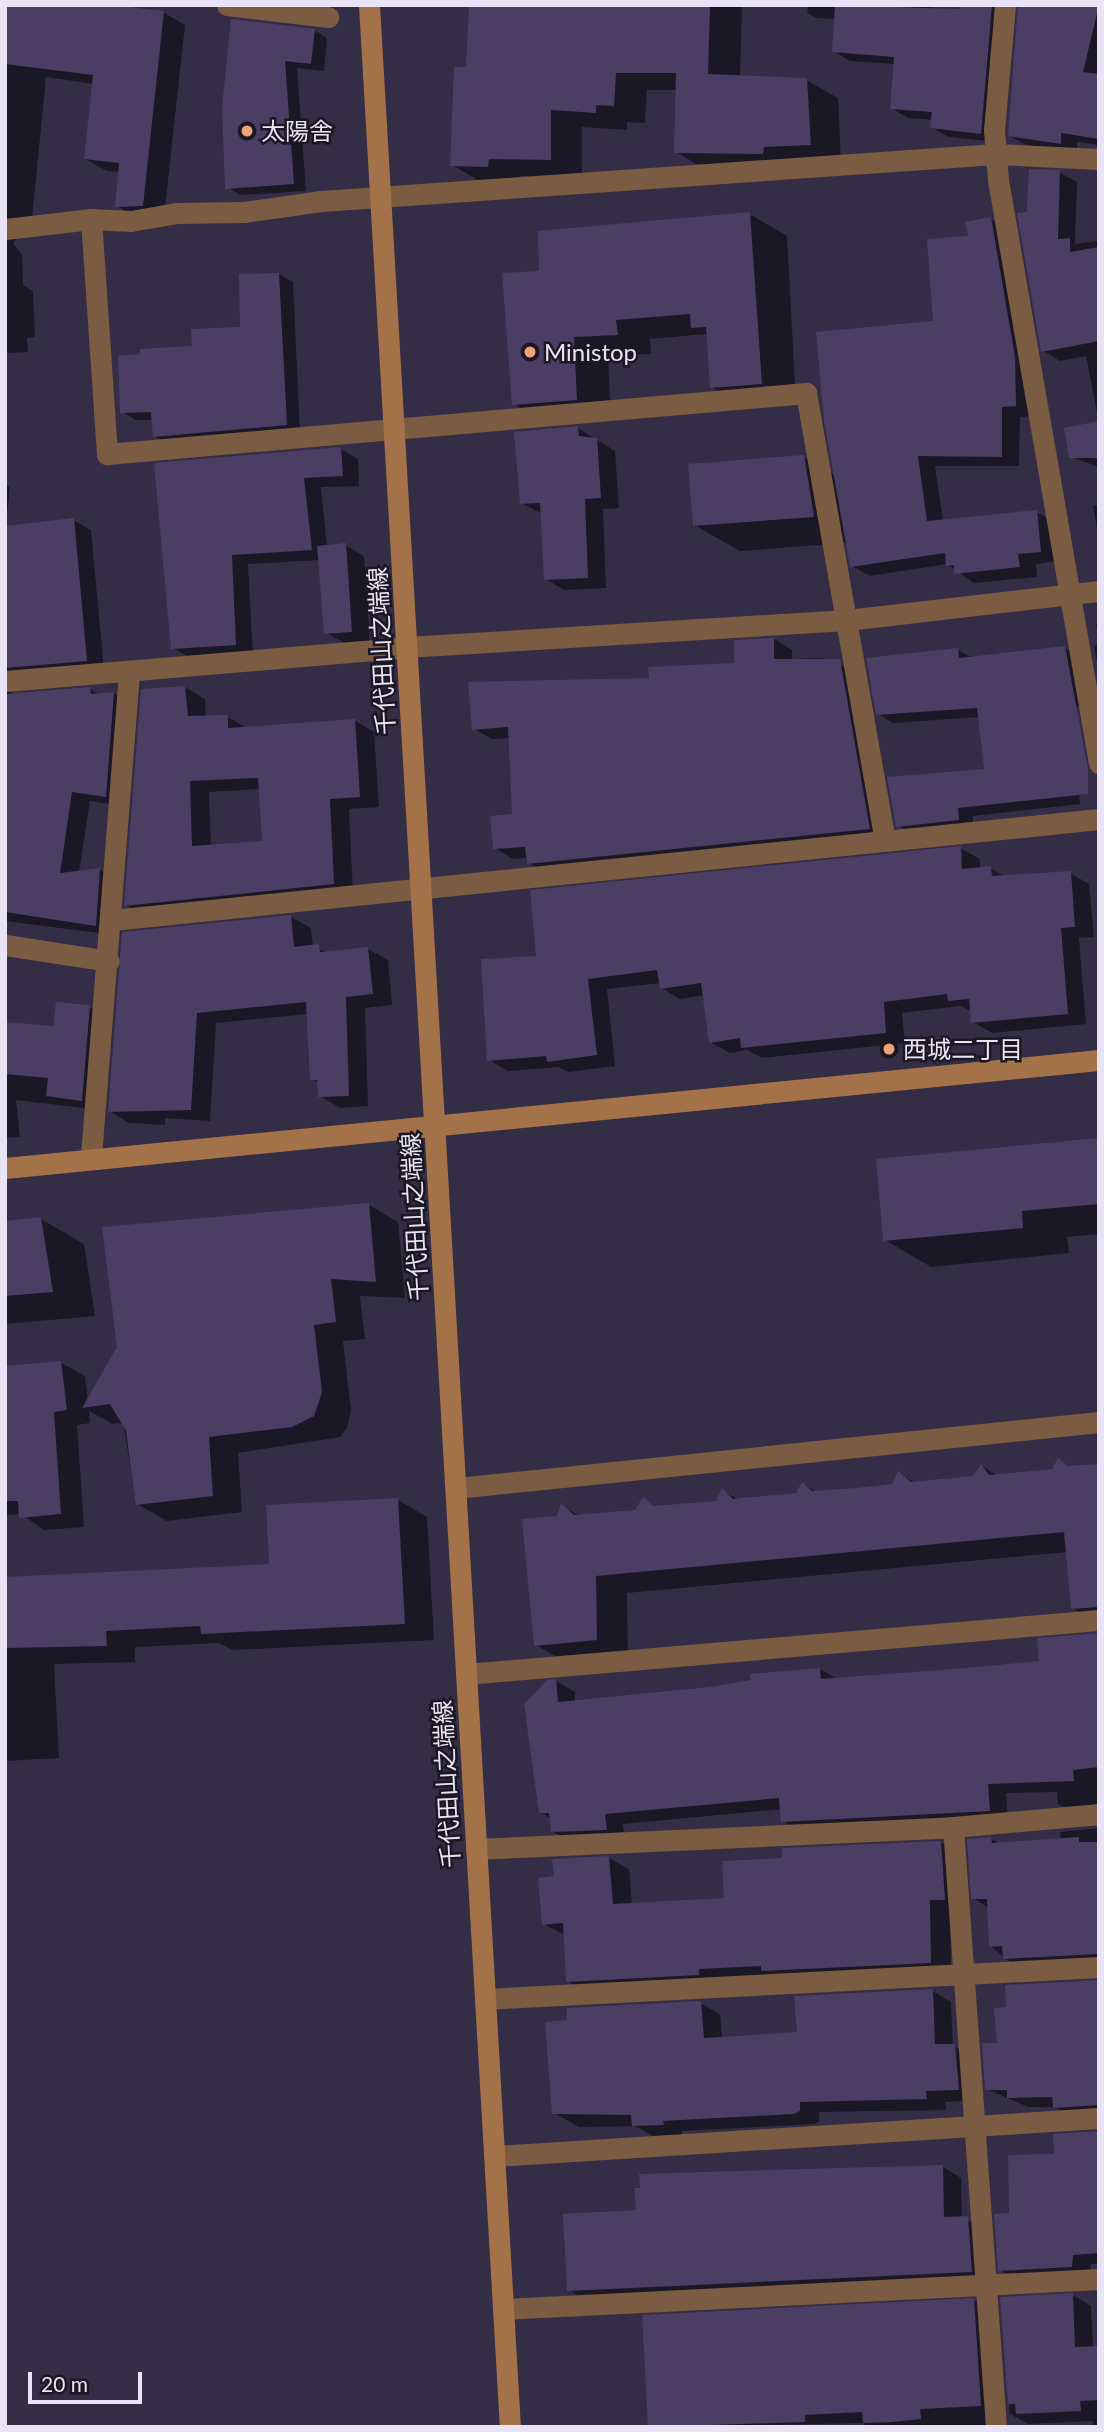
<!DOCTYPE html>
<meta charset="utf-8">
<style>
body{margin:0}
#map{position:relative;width:1104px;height:2432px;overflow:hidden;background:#342d46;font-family:Lato,"Noto Sans JP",sans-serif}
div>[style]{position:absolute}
.shadow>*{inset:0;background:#0007}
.building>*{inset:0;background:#4a3e64}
.street>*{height:21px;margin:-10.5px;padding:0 10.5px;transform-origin:10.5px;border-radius:10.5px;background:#7b5b42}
.secondary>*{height:21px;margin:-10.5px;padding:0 10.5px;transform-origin:10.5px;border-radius:10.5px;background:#a37248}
.dots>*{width:19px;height:19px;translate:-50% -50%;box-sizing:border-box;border:4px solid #1b1723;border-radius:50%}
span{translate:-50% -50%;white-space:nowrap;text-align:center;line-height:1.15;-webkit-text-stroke:5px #1b1723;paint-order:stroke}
.poi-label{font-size:24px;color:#e9e4f5}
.left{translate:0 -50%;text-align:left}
.street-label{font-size:24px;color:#e9e4f5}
.frame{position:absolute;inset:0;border:7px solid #e9e4f5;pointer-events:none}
.scale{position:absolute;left:28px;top:2372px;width:114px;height:32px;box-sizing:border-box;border:4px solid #e9e4f5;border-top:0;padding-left:9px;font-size:21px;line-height:24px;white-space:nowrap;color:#e9e4f5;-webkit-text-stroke:5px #1b1723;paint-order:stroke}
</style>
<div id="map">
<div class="shadow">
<i style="clip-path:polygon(5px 5px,163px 12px,185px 25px,164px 217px,138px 218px,117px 206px,120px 172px,107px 171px,85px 159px,94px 84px,46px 77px,32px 219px,13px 243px,22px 255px,23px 285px,33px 291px,35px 337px,27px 338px,28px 352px,5px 353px)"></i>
<i style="clip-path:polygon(469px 5px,742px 5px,740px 77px,806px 80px,838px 98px,841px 162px,707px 170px,676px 152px,677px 90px,647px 90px,645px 123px,627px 122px,627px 130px,582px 127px,582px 177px,520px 176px,519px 184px,483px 183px,452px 165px,468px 69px)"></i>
<i style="clip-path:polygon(808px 5px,911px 5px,961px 11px,961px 5px,1017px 5px,1008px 13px,997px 142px,949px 137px,932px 128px,933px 120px,908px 118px,891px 108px,895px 64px,850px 61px,833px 51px,836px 19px,816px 18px,807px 13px)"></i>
<i style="clip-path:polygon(1099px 5px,1099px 145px,1077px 142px,1077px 153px,1026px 145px,1010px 136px)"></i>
<i style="clip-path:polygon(314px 30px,327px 38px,324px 71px,297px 68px,306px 191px,240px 195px,227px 187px,224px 107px)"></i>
<i style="clip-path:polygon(1059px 172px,1077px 182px,1075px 244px,1099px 241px,1099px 467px,1071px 457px,1099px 423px,1086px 356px,1060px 361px,1043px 351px,1029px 213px)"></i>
<i style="clip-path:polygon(753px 216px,787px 236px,796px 403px,746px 407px,711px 387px,709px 337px,705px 334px,650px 339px,651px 354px,608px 356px,611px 419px,548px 424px,514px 404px,541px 273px,540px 233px)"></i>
<i style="clip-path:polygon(991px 219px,1009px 230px,1034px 416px,1020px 417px,1019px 466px,935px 466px,943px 521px,1036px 512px,1055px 522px,1058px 561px,1036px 564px,1037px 577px,974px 583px,947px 564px,870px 576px,852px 566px,848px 543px,740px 551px,694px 525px,803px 457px,836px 476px,935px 323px,970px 237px)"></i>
<i style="clip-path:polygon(279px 274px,293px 282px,300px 432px,168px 444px,154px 436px,153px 420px,136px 420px,122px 412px,194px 348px,242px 329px)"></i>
<i style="clip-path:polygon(578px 428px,615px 451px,619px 508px,603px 509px,606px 588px,564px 590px,546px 579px,543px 514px,521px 503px)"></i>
<i style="clip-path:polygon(341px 449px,358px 459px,359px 486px,321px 487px,327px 547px,345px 545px,364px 556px,370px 642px,345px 643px,326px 633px,320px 560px,248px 564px,253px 655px,191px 658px,173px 648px,156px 465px)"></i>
<i style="clip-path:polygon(5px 485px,10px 487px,6px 524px,5px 524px)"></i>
<i style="clip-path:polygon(1099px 505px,1099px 541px,1093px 506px)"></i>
<i style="clip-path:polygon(73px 520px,91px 530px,104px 670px,10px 686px,12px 695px,90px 689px,100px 695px,114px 693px,132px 704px,124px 806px,90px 801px,79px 872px,100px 870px,118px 880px,114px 935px,5px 921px,5px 528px)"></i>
<i style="clip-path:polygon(1096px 623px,1099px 623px,1099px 643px)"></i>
<i style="clip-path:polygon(774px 639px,792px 650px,792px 659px,821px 658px,858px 672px,887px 839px,547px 874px,529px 863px,528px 858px,513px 859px,495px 848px,514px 815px,510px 738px,492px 739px,474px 729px,651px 679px,736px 664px)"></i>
<i style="clip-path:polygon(1094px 645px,1099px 645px,1099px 674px)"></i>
<i style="clip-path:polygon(1065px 648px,1080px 657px,1089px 705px,1070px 708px,1080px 804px,973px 816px,973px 828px,913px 834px,897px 825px,986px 771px,980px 717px,893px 723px,878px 714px,958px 650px,973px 658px)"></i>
<i style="clip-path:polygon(evenodd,185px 687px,205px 699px,206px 717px,228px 717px,247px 728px,354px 720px,374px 732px,379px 807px,349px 809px,353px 894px,145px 916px,126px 905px,185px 687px,261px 789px,264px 843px,211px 847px,209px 792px,261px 789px)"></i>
<i style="clip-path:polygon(960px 848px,980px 859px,980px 869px,990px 868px,1006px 877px,1070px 873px,1089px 884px,1094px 937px,1079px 938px,1086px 1024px,992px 1033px,973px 1022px,972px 1011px,960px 1006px,902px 1013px,905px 1043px,762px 1058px,747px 1050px,730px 1053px,710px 1042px,704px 995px,680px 999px,661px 988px,661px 983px,607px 989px,615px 1066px,568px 1072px,558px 1067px,508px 1071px,489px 1060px,538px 957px)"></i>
<i style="clip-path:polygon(291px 917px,311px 928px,313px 947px,330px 953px,368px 949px,388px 960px,392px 1005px,365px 1008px,368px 1106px,340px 1108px,320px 1096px,319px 1083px,312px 1079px,308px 1014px,216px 1023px,210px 1121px,165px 1118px,165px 1125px,129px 1123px,109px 1111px,123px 934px)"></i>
<i style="clip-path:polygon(89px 1007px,107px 1017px,100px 1110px,16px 1100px,20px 1137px,5px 1138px,5px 1024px,55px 1028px)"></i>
<i style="clip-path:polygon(1099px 1140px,1099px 1234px,1067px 1237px,1069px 1253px,931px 1267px,885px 1240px)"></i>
<i style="clip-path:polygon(369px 1205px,398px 1222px,405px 1298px,360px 1296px,365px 1339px,343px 1341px,351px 1410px,347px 1428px,340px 1437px,238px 1453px,242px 1512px,167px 1521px,137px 1504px,123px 1423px,113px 1424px,89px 1411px,90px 1423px,77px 1425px,84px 1527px,44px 1530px,21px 1514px,5px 1515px,5px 1368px,61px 1363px,85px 1376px,88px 1401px)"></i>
<i style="clip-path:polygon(41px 1219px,84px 1244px,95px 1316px,5px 1324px,5px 1222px)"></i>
<i style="clip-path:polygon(982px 1466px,998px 1476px,1099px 1466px,1099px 1624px,1072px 1608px,1067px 1552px,627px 1593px,628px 1658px,567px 1663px,536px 1645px,562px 1506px,580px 1516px,636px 1512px,643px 1500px,657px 1508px,717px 1503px,723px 1491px,739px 1500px,797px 1495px,803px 1484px,818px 1493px,893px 1486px,898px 1473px,916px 1483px,974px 1478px)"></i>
<i style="clip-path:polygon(398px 1500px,427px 1517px,434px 1640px,232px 1650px,219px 1643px,135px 1647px,135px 1662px,54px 1664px,59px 1758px,5px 1761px,5px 1579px,271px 1565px)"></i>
<i style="clip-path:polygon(1099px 1633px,1099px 1812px,1076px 1814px,1058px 1804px,1057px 1792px,1006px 1793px,1008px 1820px,801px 1831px,782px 1821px,782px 1809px,623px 1824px,625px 1840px,571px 1842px,552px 1831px,551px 1819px,540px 1812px,556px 1681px,575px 1692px,575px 1702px,710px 1689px,820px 1669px,837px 1679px,1041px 1663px,1039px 1640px)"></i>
<i style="clip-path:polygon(1099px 1828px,1099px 1965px,1023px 1969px,1004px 1958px,991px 1946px,989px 1908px,973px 1898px,991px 1839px,1001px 1844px,1061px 1840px,1060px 1832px)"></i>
<i style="clip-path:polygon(940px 1842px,960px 1854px,950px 1911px,951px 1973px,587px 1992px,567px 1981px,565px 1935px,543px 1924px,556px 1878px,609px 1858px,629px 1869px,632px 1905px,726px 1900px,784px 1859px)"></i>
<i style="clip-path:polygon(1099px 1982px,1099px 2117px,1073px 2117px,1054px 2107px,1028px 2107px,987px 2089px,999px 2045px)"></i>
<i style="clip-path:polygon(932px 1991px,951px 2002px,953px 2046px,974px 2057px,977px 2100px,945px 2102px,946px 2110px,819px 2112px,819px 2122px,814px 2124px,682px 2131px,682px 2135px,653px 2136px,635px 2126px,579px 2127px,554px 2113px,700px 2003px,720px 2014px,722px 2038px,798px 2033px)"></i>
<i style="clip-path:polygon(1099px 2133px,1099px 2264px,1091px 2264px,1090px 2277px,1018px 2281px,1000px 2270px,1011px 2214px,1056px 2156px)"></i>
<i style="clip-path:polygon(943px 2167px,961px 2178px,962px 2218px,986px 2228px,989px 2282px,587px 2301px,569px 2290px,637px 2212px,642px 2190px)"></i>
<i style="clip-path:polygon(1073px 2295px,1091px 2306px,1093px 2348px,1099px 2348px,1099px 2427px,1093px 2427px,1093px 2421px,1028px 2424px,1010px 2414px,1002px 2299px)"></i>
<i style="clip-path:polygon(973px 2300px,992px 2311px,987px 2427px,865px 2427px,864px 2423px,650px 2427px)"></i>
</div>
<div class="building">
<i style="clip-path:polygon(5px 5px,112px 5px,164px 11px,143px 206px,115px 207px,119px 163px,84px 159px,93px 75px,5px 64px)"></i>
<i style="clip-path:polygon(469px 5px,710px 5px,708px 74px,807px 78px,811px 145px,764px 147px,763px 154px,674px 153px,676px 73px,616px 73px,614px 106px,596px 105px,596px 113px,551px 110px,551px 160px,489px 159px,488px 167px,450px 166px,454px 67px,466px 67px)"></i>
<i style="clip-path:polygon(835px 5px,959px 9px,959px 5px,992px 5px,981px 134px,930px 128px,932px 112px,890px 109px,894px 57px,832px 52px)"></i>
<i style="clip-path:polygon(1018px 5px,1099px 5px,1083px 72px,1099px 74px,1099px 139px,1061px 133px,1061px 144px,1008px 136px)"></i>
<i style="clip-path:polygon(231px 19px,315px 29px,311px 64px,285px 61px,294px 184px,225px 189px,222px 107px)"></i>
<i style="clip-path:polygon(1029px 169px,1060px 170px,1058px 239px,1070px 238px,1070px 252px,1099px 247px,1099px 341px,1041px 352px,1017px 213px,1027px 212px)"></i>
<i style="clip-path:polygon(750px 212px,762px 384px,710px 388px,706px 327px,691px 328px,690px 314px,616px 320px,618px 335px,574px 337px,577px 400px,512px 405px,502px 273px,539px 271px,538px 231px)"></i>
<i style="clip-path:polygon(991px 217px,1015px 357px,1016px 406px,1002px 407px,1002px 457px,918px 456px,927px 521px,1037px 510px,1041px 552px,1018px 554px,1020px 567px,954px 574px,954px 565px,946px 566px,945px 553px,850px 567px,824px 420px,816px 332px,933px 321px,927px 239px,968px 236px,965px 222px)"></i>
<i style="clip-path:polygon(279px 273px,287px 425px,153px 437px,151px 412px,120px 413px,118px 356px,140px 354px,140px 349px,192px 346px,191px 329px,240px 327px,239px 274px)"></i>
<i style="clip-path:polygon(1099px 421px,1099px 458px,1069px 458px,1064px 428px)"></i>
<i style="clip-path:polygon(578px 426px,579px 436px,597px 438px,601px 498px,585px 499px,588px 578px,544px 580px,540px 503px,520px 504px,514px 432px)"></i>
<i style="clip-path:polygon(341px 447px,343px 476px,304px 478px,312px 550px,232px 555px,236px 645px,171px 649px,154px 463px)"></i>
<i style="clip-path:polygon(804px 455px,814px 517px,693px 526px,688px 464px)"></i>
<i style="clip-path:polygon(74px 518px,87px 661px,5px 668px,5px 526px)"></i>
<i style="clip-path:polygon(346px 543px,352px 632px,324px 634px,317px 546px)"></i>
<i style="clip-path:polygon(774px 638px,774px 659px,840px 659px,870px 829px,527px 864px,525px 847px,493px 849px,490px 816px,512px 814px,508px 727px,472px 730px,468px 682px,649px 678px,648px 667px,734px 663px,734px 640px)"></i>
<i style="clip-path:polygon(1065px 646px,1088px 769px,1088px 794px,958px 808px,959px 820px,896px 827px,887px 777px,984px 769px,977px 708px,876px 715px,866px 658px,958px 648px,959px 658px)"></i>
<i style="clip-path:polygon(evenodd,185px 686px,188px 716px,228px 715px,228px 728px,355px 719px,360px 797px,330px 799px,334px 884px,124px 906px,141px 689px,185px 686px,258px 778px,262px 841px,192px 846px,190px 781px,258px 778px)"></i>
<i style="clip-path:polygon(90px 687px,91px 694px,114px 692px,106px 797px,72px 792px,60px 873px,100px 868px,96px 926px,5px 912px,5px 694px)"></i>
<i style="clip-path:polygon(961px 846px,962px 869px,991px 866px,992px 876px,1071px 871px,1075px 927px,1061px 928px,1068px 1014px,971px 1023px,969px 999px,948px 1001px,947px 994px,884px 1002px,886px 1033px,741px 1048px,740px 1038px,709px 1043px,701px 983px,660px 989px,657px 970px,588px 979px,597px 1055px,547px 1062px,546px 1056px,487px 1061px,481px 959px,536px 956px,530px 890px)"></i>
<i style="clip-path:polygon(291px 915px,294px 947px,319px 944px,320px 952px,368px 947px,373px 994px,346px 997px,349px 1096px,318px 1097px,317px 1080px,310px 1080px,306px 1002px,197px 1013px,191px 1110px,108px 1112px,122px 932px)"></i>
<i style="clip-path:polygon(56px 1002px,90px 1005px,82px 1101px,46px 1096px,48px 1078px,5px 1074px,5px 1022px,53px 1026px)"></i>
<i style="clip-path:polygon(1099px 1138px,1099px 1204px,1022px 1211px,1023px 1228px,883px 1241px,876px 1159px)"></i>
<i style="clip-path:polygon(369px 1203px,376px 1282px,331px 1279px,336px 1322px,314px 1325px,322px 1392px,314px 1416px,292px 1427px,209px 1437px,213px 1496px,136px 1505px,126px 1431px,110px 1404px,82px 1408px,117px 1347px,102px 1227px)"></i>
<i style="clip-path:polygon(41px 1217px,53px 1292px,5px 1296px,5px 1221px)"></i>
<i style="clip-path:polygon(61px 1361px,67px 1410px,54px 1412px,61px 1514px,19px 1518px,18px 1501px,5px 1501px,5px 1366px)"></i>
<i style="clip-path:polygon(1058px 1458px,1068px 1466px,1099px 1464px,1099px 1607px,1071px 1609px,1064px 1532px,596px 1576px,597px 1640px,534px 1646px,522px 1519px,557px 1516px,561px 1503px,574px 1515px,635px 1510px,643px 1497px,653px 1506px,716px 1501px,722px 1488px,733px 1499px,796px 1493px,802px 1482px,812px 1491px,856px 1488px,892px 1484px,898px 1471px,911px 1482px,973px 1476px,981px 1464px,989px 1475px,1052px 1469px)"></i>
<i style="clip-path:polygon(398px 1498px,405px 1624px,201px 1634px,200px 1626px,106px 1631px,107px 1646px,5px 1648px,5px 1577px,269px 1564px,266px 1505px)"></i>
<i style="clip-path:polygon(1099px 1633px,1099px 1767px,1073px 1770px,1074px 1781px,988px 1784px,990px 1811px,781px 1822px,779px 1798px,605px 1814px,607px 1830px,551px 1832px,549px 1813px,539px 1813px,524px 1704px,547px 1680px,556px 1679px,558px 1702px,710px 1687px,751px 1680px,750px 1674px,820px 1668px,821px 1679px,967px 1668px,1039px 1661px,1037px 1638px)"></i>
<i style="clip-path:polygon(991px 1837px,992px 1843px,1079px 1837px,1079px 1842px,1099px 1842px,1099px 1954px,1003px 1959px,1002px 1946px,989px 1947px,987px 1899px,971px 1899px,967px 1839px)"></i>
<i style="clip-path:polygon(941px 1841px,945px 1900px,930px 1900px,931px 1963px,761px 1971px,761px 1966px,699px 1969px,699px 1975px,566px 1982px,563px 1923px,542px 1925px,538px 1878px,554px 1876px,552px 1859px,609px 1856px,613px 1904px,724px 1898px,722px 1861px,782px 1858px,782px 1848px)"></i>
<i style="clip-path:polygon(1099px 1980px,1099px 2105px,1053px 2108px,1052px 2097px,1007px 2098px,1007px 2090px,985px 2090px,982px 2043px,997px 2043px,994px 2008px,1006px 2007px,1005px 1985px)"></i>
<i style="clip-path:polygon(933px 1989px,935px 2044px,955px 2044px,959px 2090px,926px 2091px,927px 2099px,800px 2102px,800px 2111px,794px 2114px,663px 2121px,664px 2125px,632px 2126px,631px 2115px,552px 2114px,545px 2022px,567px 2020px,567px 2008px,701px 2001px,704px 2038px,797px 2032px,794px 1996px)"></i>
<i style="clip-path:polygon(1099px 2131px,1099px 2253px,1073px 2255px,1072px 2267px,998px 2271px,994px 2214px,1009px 2213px,1008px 2155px,1054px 2154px,1053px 2134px)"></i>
<i style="clip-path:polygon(943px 2165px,944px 2217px,968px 2216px,972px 2272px,567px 2291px,563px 2214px,636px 2210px,634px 2188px,640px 2188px,639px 2174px)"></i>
<i style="clip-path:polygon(1073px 2293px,1075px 2347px,1099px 2346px,1099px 2400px,1080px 2401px,1081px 2411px,1016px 2414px,1015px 2404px,1008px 2404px,1000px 2297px)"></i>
<i style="clip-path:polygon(974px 2298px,981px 2406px,920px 2409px,921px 2419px,892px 2422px,863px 2423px,862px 2412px,805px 2415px,805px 2422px,648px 2427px,642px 2315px)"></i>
</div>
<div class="street">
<i style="left:227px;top:5px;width:102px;rotate:6.8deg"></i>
<i style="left:1005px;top:5px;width:125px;rotate:95deg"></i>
<i style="left:994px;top:130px;width:50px;rotate:85.4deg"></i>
<i style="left:998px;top:180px;width:592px;rotate:80.17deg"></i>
<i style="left:91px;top:219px;width:236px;rotate:86.1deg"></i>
<i style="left:107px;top:454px;width:702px;rotate:-4.99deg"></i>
<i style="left:806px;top:393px;width:455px;rotate:80deg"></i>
<i style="left:5px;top:229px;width:87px;rotate:-6.6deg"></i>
<i style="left:91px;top:219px;width:40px;rotate:2.9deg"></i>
<i style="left:131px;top:221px;width:47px;rotate:-9.9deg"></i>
<i style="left:177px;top:213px;width:67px;rotate:-0.9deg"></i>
<i style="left:244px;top:212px;width:78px;rotate:-8.1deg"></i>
<i style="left:321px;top:201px;width:676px;rotate:-3.99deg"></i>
<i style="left:995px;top:154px;width:104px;rotate:2.8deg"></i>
<i style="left:5px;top:681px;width:402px;rotate:-4.8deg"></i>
<i style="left:406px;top:647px;width:442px;rotate:-3.5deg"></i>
<i style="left:847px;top:620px;width:254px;rotate:-6.6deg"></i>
<i style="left:112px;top:920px;width:992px;rotate:-5.84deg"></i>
<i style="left:5px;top:945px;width:105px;rotate:8.7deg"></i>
<i style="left:91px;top:1156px;width:486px;rotate:-85.5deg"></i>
<i style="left:456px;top:1488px;width:646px;rotate:-5.86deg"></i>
<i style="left:466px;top:1674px;width:635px;rotate:-4.88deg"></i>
<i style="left:953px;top:1827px;width:602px;rotate:85.9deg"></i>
<i style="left:476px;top:1849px;width:478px;rotate:-2.6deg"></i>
<i style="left:953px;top:1827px;width:147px;rotate:-5.1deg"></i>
<i style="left:485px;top:1999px;width:615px;rotate:-2.98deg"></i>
<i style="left:494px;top:2156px;width:606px;rotate:-3.59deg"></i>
<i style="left:503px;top:2309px;width:597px;rotate:-2.88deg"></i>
</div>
<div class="secondary">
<i style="left:369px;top:5px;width:2426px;rotate:86.67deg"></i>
<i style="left:5px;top:1168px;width:1099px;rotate:-5.64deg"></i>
</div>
<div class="dots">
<i style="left:247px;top:131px;background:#f0a279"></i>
<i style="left:530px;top:352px;background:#f0a279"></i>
<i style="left:889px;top:1049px;background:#f0a279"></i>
</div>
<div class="poi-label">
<span class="left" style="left:261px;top:131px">太陽舎</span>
<span class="left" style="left:544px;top:352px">Ministop</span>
<span class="left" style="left:903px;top:1049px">西城二丁目</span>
</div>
<div class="street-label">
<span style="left:381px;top:651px;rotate:-93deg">千代田山之端線</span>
<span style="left:414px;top:1217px;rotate:-93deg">千代田山之端線</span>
<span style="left:446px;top:1784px;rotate:-93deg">千代田山之端線</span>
</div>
<div class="frame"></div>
<div class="scale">20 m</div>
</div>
